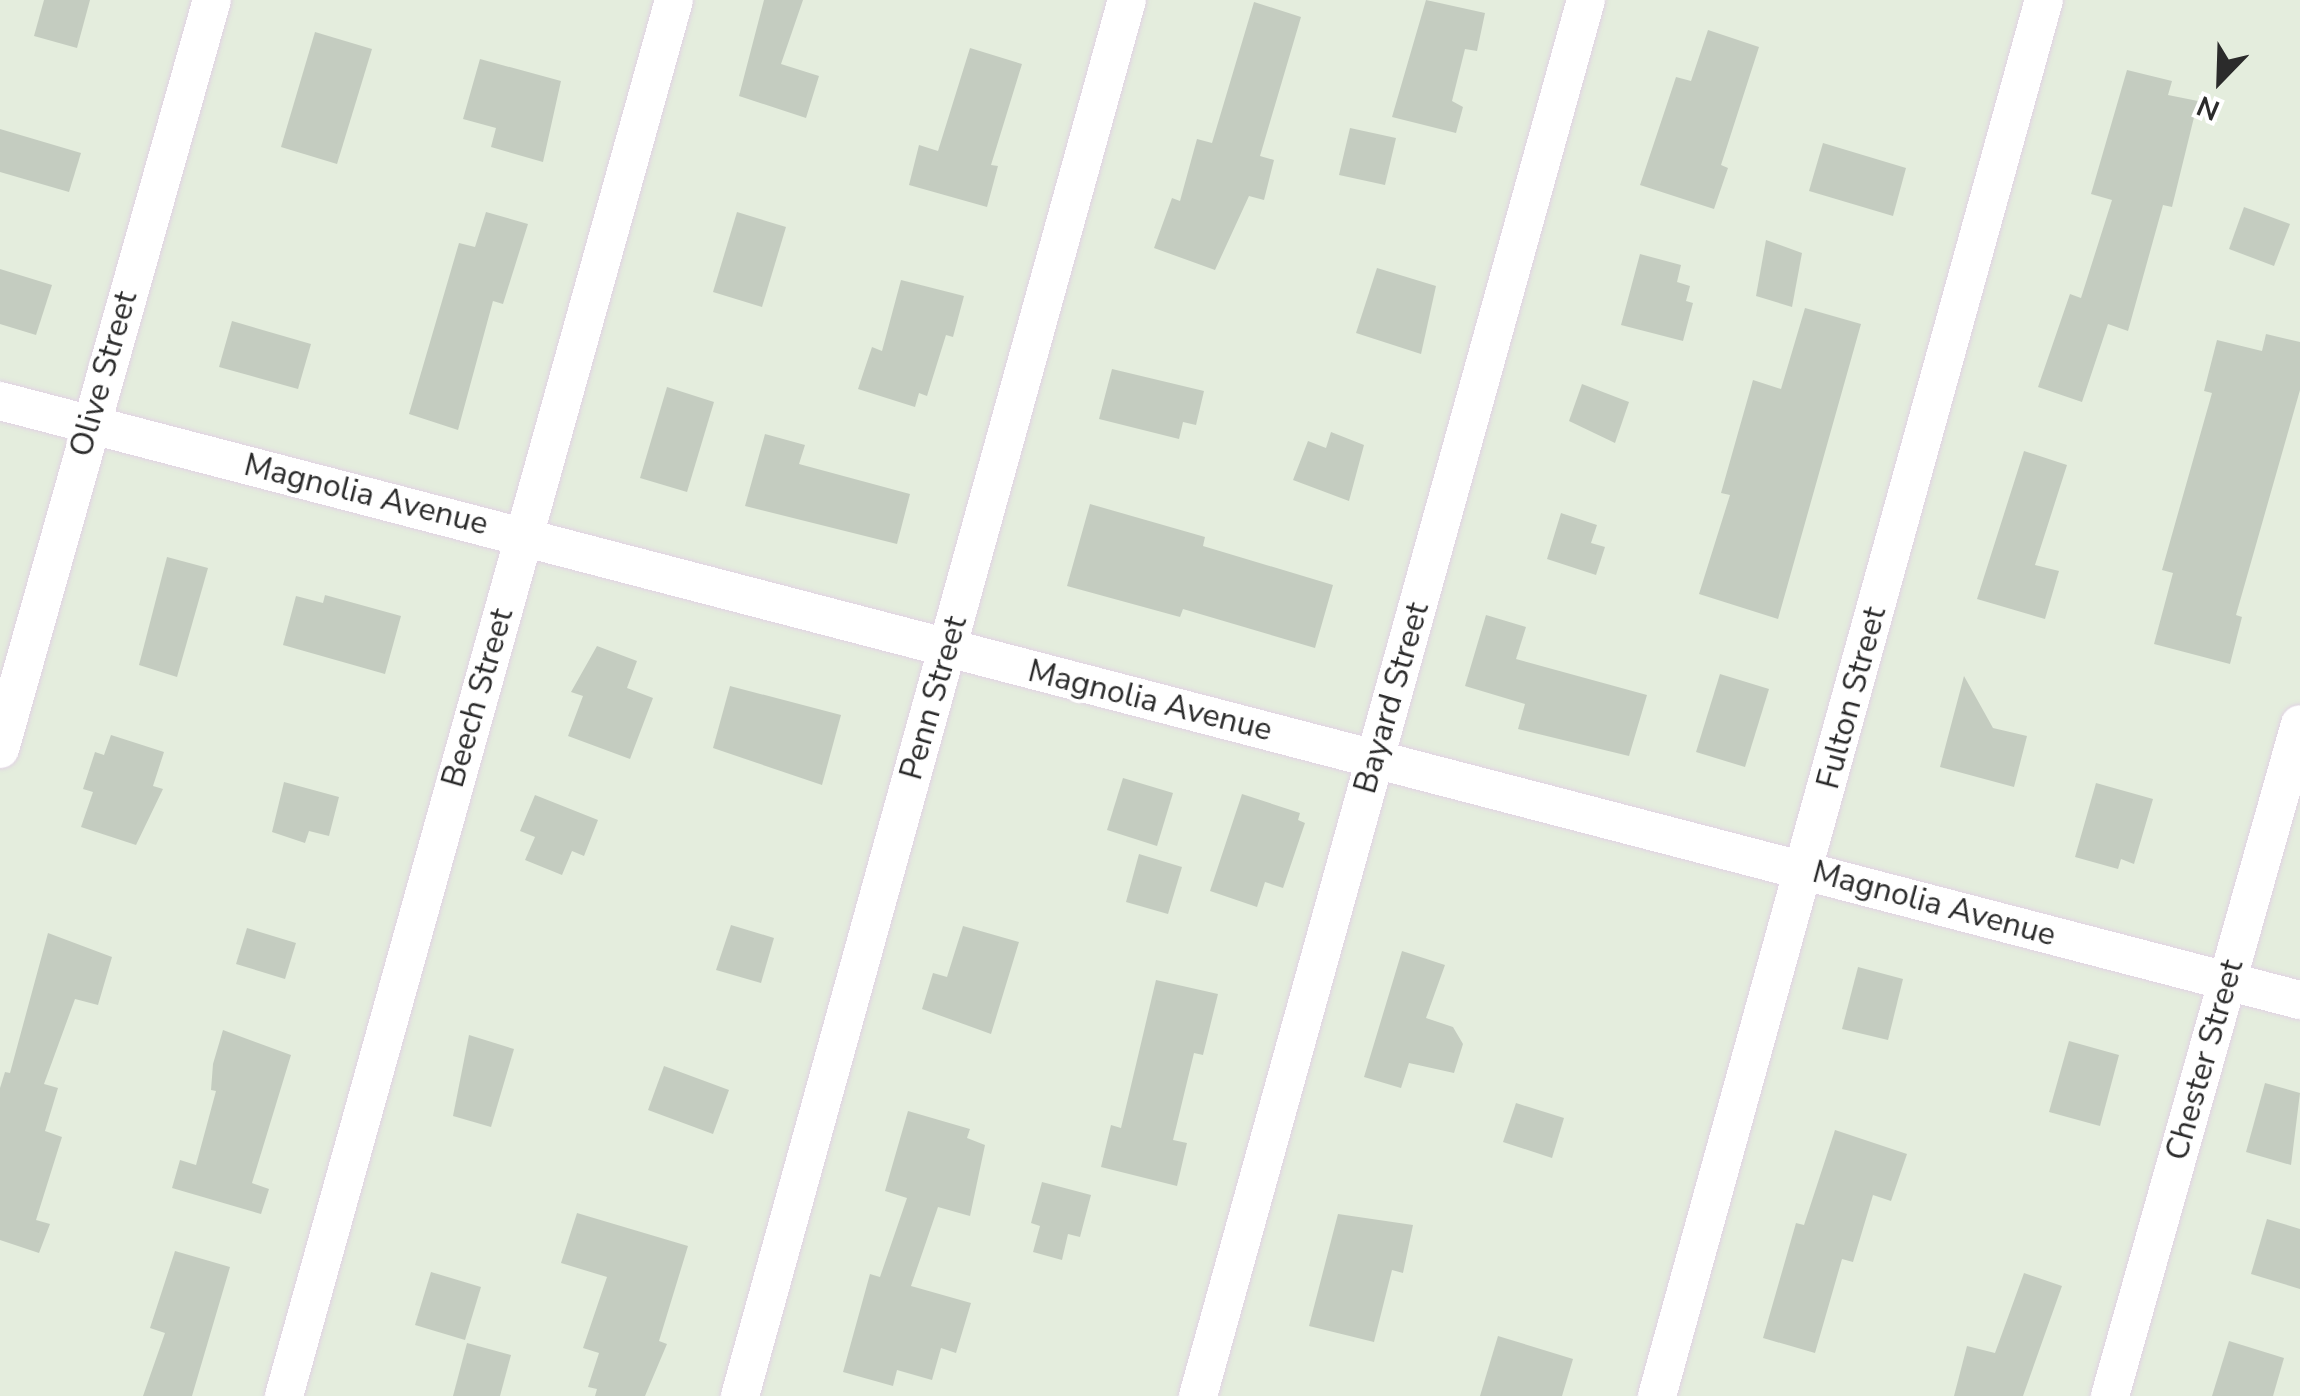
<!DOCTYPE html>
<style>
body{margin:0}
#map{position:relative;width:2300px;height:1396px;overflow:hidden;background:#e4eddd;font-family:"Nunito Sans",sans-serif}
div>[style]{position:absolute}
.building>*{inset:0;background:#c4ccc0}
.roads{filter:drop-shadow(0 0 2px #e1d2e4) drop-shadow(0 0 2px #e1d2e4)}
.street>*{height:38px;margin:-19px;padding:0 19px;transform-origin:19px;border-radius:19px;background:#fff}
span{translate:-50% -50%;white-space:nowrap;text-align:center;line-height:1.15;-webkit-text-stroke:8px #fff;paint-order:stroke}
.street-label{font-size:32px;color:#2b2b2b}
.north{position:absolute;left:2170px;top:30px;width:100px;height:100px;-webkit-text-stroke:8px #fff;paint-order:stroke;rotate:203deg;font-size:28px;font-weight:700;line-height:40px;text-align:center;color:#2b2b2b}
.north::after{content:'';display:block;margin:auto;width:35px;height:45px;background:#2b2b2b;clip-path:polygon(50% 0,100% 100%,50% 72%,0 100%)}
</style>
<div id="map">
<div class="building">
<i style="clip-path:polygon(44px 0,90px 0,77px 48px,34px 36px)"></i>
<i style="clip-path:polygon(764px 0,803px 0,781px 64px,819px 76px,806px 118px,739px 96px)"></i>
<i style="clip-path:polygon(1426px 0,1485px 13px,1477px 51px,1465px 49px,1452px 101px,1463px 107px,1456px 133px,1392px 117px)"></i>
<i style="clip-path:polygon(1254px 2px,1301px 17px,1260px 156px,1274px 160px,1264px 200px,1249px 196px,1215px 270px,1154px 248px,1172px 198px,1180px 201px,1197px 139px,1212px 143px)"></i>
<i style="clip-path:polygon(1708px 30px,1759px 47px,1721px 165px,1728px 168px,1714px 209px,1640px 185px,1676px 77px,1691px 81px)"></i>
<i style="clip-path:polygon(315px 32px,372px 49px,337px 164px,281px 147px)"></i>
<i style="clip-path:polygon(970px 48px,1022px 64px,991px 165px,998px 166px,987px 207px,909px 185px,919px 145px,938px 151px)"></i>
<i style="clip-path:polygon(480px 59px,561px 81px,543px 162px,491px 147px,496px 128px,463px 119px)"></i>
<i style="clip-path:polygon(2127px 70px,2172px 81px,2168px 95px,2198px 101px,2172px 207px,2163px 205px,2128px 331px,2108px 324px,2082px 402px,2038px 387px,2070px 294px,2081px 298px,2112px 200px,2091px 194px)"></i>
<i style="clip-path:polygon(1350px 128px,1396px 138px,1385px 185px,1339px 175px)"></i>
<i style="clip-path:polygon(0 129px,81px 153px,69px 192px,0 172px)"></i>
<i style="clip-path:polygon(1823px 143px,1906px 168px,1893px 216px,1809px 191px)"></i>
<i style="clip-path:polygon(2244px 207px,2290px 224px,2274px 266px,2229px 249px)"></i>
<i style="clip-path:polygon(486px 212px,528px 224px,503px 304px,493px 301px,458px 430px,409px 414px,459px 243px,475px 247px)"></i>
<i style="clip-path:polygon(737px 212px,786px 227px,762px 307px,713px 292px)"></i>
<i style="clip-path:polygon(1766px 240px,1802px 253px,1792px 307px,1756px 296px)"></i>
<i style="clip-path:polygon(1640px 254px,1681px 265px,1677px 282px,1690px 286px,1686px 301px,1693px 303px,1683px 341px,1621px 325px)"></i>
<i style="clip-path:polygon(1377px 268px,1436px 286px,1421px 354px,1356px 333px)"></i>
<i style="clip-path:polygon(0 269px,52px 285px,36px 335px,0 324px)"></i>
<i style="clip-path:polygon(901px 280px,964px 296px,953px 337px,946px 335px,927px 396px,919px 393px,915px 407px,858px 389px,872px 347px,882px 351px)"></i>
<i style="clip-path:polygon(1805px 308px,1861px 324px,1778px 619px,1699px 594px,1730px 495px,1721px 493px,1753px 380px,1781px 389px)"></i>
<i style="clip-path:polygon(232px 321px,311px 344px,298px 389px,219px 367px)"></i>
<i style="clip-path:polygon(2266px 334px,2300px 342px,2300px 390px,2236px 615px,2242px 617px,2230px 664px,2154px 644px,2173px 573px,2162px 570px,2212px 393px,2204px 391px,2217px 340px,2262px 351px)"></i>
<i style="clip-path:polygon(1112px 369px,1204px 391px,1196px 425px,1183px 422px,1179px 439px,1099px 419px)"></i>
<i style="clip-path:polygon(1582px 384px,1629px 402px,1615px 443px,1569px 421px)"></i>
<i style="clip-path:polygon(667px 387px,714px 402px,687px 492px,640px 478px)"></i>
<i style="clip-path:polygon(1331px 432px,1364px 445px,1349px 501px,1293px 480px,1308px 441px,1326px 448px)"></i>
<i style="clip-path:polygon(765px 434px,805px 445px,799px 464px,910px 494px,897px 544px,745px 506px)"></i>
<i style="clip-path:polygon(2024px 451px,2067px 465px,2035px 565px,2059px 571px,2045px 619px,1977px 599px)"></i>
<i style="clip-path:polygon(1090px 504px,1205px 537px,1203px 546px,1333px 585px,1315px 648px,1183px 609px,1180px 617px,1067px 586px)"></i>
<i style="clip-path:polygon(1561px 513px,1597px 525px,1591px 543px,1605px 547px,1596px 575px,1547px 559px)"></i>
<i style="clip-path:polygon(167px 557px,208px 568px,177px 677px,139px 665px)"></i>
<i style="clip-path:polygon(325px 595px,401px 616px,385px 674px,283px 645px,296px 596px,323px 603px)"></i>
<i style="clip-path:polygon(1486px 615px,1526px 627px,1516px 659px,1647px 695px,1629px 756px,1518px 729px,1525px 704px,1465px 686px)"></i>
<i style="clip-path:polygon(597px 646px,637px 661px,627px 688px,653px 698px,630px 759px,568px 736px,583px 696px,571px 692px)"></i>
<i style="clip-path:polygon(1720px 674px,1769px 689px,1745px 767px,1696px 752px)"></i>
<i style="clip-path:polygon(1964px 676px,1993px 728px,2027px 736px,2014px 787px,1940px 767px)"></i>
<i style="clip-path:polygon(730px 686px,841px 715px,822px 785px,713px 748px)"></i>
<i style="clip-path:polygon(111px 735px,164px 752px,153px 786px,163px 789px,136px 845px,81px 827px,93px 792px,83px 789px,95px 752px,104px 755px)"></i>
<i style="clip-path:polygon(1123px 778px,1173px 793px,1157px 846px,1107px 830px)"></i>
<i style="clip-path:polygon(284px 782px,339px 797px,329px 836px,309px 831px,305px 843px,272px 832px)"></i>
<i style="clip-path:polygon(2096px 783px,2153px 799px,2134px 864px,2121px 859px,2118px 869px,2075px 857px)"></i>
<i style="clip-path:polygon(1242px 794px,1300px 813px,1298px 820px,1305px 823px,1283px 888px,1265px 882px,1257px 907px,1210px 891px)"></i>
<i style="clip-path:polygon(535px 795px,598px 820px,584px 856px,572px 851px,562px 875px,525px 860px,535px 837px,520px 831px)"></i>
<i style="clip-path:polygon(1139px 854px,1182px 867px,1168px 914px,1126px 902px)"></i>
<i style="clip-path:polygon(731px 925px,774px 938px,761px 983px,716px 970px)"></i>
<i style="clip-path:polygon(963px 926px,1019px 942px,991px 1034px,922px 1009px,933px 973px,947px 977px)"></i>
<i style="clip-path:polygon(247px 928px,296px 943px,285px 979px,236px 964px)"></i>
<i style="clip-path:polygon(48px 933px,112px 957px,98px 1005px,75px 999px,44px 1084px,58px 1088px,45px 1131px,62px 1137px,36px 1220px,50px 1224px,39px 1253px,0 1240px,0 1088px,5px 1072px,10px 1073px)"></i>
<i style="clip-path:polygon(1402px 951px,1445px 965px,1426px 1018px,1453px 1027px,1463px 1044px,1454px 1073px,1409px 1063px,1401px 1088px,1364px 1077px)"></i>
<i style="clip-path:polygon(1858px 967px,1903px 979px,1888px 1040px,1842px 1029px)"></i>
<i style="clip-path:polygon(1156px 980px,1218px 994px,1203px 1055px,1194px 1053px,1173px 1140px,1187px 1143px,1177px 1186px,1101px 1167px,1111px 1125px,1121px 1128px)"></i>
<i style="clip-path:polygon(223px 1030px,291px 1055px,252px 1183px,269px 1189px,261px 1214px,172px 1188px,180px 1160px,196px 1165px,216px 1091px,211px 1090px,213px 1064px)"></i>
<i style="clip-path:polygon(469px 1035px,514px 1049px,491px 1127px,453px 1116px)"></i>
<i style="clip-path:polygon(2069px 1041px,2119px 1055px,2100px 1126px,2049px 1112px)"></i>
<i style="clip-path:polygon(664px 1066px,729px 1090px,713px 1134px,648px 1110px)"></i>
<i style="clip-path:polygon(2265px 1083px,2300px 1093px,2291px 1165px,2246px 1152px)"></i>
<i style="clip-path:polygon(1516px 1103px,1564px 1118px,1552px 1158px,1503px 1142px)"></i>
<i style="clip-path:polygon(908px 1111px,970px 1129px,967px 1138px,985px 1145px,970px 1216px,938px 1207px,911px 1286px,971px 1303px,956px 1353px,941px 1348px,932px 1380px,897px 1370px,893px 1386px,843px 1372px,870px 1274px,880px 1277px,907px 1198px,885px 1191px)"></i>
<i style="clip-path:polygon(1835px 1130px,1907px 1154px,1891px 1201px,1873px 1195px,1853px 1262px,1842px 1259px,1815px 1353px,1763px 1338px,1796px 1223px,1804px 1225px)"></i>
<i style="clip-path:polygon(1042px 1182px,1091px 1195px,1080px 1237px,1068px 1234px,1062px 1260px,1033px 1252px,1040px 1226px,1031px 1223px)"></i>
<i style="clip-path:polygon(577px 1213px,688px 1246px,659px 1341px,667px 1344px,645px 1396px,595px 1396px,597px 1389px,588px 1387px,599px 1353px,583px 1348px,607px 1277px,561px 1263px)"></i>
<i style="clip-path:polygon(1338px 1214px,1413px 1225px,1403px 1273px,1392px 1270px,1374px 1342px,1309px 1326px)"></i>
<i style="clip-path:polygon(2267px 1219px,2300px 1229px,2300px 1289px,2251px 1274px)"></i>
<i style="clip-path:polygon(175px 1251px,230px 1267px,192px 1396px,143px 1396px,165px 1333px,150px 1328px)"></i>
<i style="clip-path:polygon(431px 1272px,481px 1287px,465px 1340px,415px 1325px)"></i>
<i style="clip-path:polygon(2024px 1273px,2062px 1286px,2023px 1396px,1954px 1396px,1967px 1346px,1995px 1353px)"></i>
<i style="clip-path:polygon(1498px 1336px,1573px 1359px,1562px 1396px,1480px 1396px)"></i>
<i style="clip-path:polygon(2229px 1341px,2284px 1358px,2273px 1396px,2212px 1396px)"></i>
<i style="clip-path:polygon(467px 1343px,511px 1355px,500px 1396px,453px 1396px)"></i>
</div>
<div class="roads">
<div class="street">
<i style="left:0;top:401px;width:2377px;rotate:14.6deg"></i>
<i style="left:0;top:749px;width:778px;rotate:-74.2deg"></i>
<i style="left:284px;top:1396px;width:1449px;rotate:-74.39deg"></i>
<i style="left:740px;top:1396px;width:1449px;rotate:-74.51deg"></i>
<i style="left:1198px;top:1396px;width:1449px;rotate:-74.47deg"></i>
<i style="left:1657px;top:1396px;width:1449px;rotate:-74.51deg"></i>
<i style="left:2110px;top:1396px;width:698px;rotate:-74.21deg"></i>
</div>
</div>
<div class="street-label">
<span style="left:104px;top:374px;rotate:-74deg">Olive Street</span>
<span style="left:366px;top:495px;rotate:14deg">Magnolia Avenue</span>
<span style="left:478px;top:698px;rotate:-74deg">Beech Street</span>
<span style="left:934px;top:698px;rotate:-74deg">Penn Street</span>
<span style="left:1392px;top:698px;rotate:-74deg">Bayard Street</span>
<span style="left:1852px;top:698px;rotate:-75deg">Fulton Street</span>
<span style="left:1150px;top:701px;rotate:14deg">Magnolia Avenue</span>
<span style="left:1934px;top:904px;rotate:15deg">Magnolia Avenue</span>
<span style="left:2205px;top:1060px;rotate:-74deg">Chester Street</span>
</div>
<div class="north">N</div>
</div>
